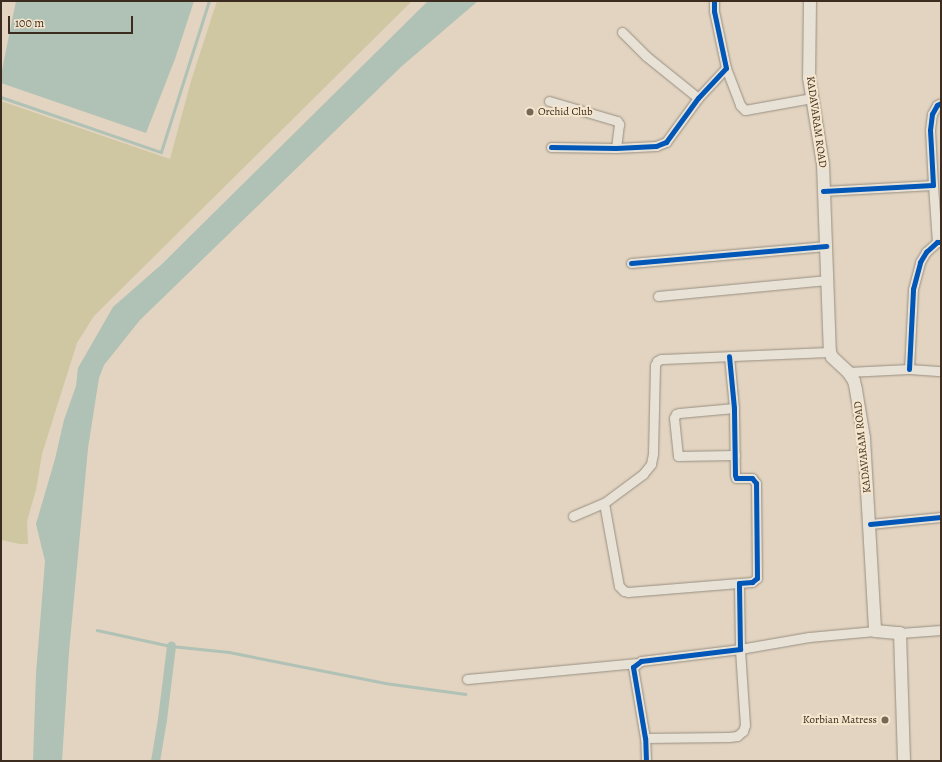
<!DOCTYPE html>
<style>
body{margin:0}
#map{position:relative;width:942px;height:762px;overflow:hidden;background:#e2d4c0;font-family:Alegreya,serif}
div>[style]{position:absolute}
.green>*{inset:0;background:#cfc7a1}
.water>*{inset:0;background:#b0c1b5}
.stream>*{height:2.5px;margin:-1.25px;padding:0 1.25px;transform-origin:1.25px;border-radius:1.25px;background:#b0c1b5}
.canal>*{height:9px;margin:-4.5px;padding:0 4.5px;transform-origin:4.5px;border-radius:4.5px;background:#b0c1b5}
.roads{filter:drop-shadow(0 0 1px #998f82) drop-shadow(0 0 1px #998f82)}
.minor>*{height:9px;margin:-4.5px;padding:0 4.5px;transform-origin:4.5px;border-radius:4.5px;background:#e7e1d6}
.secondary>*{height:12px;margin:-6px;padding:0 6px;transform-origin:6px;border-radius:6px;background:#e7e1d6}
.cycleway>*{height:5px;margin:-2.5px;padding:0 2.5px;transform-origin:2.5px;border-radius:2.5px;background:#0057b8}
.dots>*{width:11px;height:11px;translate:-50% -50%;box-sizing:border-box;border:2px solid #f5e6cd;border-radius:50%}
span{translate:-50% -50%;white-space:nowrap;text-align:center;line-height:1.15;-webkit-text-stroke:4px #f5e6cd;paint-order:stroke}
.poi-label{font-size:11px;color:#3c2c1f}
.left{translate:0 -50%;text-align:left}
.right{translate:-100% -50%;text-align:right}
.street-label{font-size:11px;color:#3c2c1f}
.frame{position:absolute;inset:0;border:2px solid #3c2c1f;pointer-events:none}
.scale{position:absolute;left:8px;top:16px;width:125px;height:18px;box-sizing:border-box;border:2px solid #3c2c1f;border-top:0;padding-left:5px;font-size:12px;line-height:14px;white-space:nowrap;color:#3c2c1f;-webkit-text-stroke:3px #f5e6cd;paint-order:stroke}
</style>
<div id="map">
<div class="green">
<i style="clip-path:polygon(217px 1px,412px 1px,94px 316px,77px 343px,42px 454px,36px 490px,27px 521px,28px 544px,20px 544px,1px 540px,1px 101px,170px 159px,191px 81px)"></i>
</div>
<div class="water">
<i style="clip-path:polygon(16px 1px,194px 1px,175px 59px,146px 133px,1px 83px,1px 75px)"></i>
<i style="clip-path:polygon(428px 1px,478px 1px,402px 66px,140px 320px,104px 365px,99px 378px,88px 448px,69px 652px,62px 761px,33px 761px,36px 674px,45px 561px,36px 524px,55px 459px,64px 420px,76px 386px,78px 368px,113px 307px,162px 264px)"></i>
</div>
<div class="stream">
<i style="left:1px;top:97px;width:169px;rotate:19deg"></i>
<i style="left:161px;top:152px;width:158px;rotate:-72.4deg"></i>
<i style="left:97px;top:630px;width:76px;rotate:12.2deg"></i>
<i style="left:171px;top:646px;width:58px;rotate:5.9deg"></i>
<i style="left:229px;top:652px;width:159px;rotate:11.2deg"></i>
<i style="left:385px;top:683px;width:81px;rotate:7.8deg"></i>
</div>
<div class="canal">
<i style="left:155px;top:761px;width:43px;rotate:-80.5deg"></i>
<i style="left:162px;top:719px;width:74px;rotate:-83deg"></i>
</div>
<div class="roads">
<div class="minor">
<i style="left:622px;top:32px;width:34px;rotate:45deg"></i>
<i style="left:646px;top:56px;width:67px;rotate:38.9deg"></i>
<i style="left:726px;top:68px;width:40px;rotate:69deg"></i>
<i style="left:740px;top:105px;width:7px;rotate:45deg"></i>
<i style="left:745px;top:110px;width:68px;rotate:-10.2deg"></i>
<i style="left:549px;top:101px;width:71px;rotate:16.4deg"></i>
<i style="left:617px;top:121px;width:4px;rotate:56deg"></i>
<i style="left:619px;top:124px;width:24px;rotate:97deg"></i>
<i style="left:551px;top:147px;width:65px;rotate:0.9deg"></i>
<i style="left:616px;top:148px;width:40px;rotate:-2.9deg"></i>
<i style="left:656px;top:146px;width:11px;rotate:-22deg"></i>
<i style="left:666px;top:142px;width:54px;rotate:-54deg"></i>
<i style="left:698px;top:98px;width:41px;rotate:-47deg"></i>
<i style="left:726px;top:68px;width:58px;rotate:-101.9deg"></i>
<i style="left:714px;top:11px;width:10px;rotate:-90deg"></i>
<i style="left:933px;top:185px;width:57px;rotate:86deg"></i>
<i style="left:823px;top:191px;width:110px;rotate:-3.1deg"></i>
<i style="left:933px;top:185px;width:55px;rotate:-93.1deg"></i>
<i style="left:930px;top:130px;width:16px;rotate:-83deg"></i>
<i style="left:932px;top:114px;width:10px;rotate:-61deg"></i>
<i style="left:937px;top:105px;width:4px;rotate:-27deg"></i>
<i style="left:631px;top:263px;width:196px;rotate:-5deg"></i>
<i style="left:658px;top:296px;width:170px;rotate:-5.4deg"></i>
<i style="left:909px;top:369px;width:80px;rotate:-87.1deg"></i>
<i style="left:913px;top:289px;width:28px;rotate:-75deg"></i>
<i style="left:920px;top:262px;width:12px;rotate:-59deg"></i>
<i style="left:926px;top:252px;width:15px;rotate:-42deg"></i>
<i style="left:937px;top:242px;width:4px"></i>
<i style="left:848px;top:372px;width:61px;rotate:-2.8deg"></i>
<i style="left:909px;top:369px;width:32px;rotate:4deg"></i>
<i style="left:734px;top:408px;width:55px;rotate:174.8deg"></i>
<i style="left:679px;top:413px;width:3px;rotate:162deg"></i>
<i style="left:676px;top:414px;width:4px;rotate:117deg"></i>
<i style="left:674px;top:418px;width:38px;rotate:84deg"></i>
<i style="left:678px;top:456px;width:57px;rotate:-1deg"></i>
<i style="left:604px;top:503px;width:84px;rotate:79.8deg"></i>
<i style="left:619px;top:586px;width:7px;rotate:45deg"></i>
<i style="left:624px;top:591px;width:4px;rotate:14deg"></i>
<i style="left:628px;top:592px;width:111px;rotate:-4.6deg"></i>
<i style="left:573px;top:516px;width:34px;rotate:-23deg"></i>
<i style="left:604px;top:503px;width:49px;rotate:-36.6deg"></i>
<i style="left:643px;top:474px;width:13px;rotate:-51deg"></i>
<i style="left:651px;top:464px;width:10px;rotate:-79deg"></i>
<i style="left:653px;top:454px;width:89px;rotate:-88.7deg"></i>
<i style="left:655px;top:365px;width:4px;rotate:-63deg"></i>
<i style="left:657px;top:361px;width:4px;rotate:-27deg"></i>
<i style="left:661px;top:359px;width:169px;rotate:-2.4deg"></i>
<i style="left:870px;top:524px;width:71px;rotate:-5.6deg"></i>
<i style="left:900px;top:633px;width:41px;rotate:-4.2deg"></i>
<i style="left:467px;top:679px;width:169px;rotate:-5.4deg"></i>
<i style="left:645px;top:738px;width:84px;rotate:-0.7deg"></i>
<i style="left:729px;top:737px;width:8px;rotate:-7deg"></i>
<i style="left:737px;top:736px;width:8px;rotate:-40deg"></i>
<i style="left:743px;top:731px;width:6px;rotate:-72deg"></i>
<i style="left:745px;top:725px;width:76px;rotate:-93.8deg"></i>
<i style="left:740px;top:649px;width:70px;rotate:-9.9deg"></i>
<i style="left:809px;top:637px;width:66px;rotate:-5.2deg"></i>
<i style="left:646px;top:761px;width:23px;rotate:-92deg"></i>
<i style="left:645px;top:738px;width:72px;rotate:-99.6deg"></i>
<i style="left:633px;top:667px;width:10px;rotate:-37deg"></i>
<i style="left:641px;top:661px;width:100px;rotate:-6.9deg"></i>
<i style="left:740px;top:649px;width:66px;rotate:-90.9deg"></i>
<i style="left:739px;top:583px;width:13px;rotate:-4deg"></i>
<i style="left:752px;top:582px;width:6px;rotate:-39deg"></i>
<i style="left:757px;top:578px;width:95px;rotate:-90.6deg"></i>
<i style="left:756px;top:483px;width:6px;rotate:-129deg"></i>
<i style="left:752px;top:478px;width:16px;rotate:180deg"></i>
<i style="left:736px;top:478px;width:3px;rotate:-108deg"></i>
<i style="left:735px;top:475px;width:67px;rotate:-90.9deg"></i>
<i style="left:734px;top:408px;width:52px;rotate:-95.5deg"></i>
</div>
<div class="secondary">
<i style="left:810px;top:1px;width:77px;rotate:90.7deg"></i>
<i style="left:809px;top:78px;width:87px;rotate:80.8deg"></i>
<i style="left:823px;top:164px;width:188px;rotate:87.9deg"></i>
<i style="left:830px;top:352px;width:5px;rotate:68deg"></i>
<i style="left:832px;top:357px;width:22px;rotate:43deg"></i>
<i style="left:848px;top:372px;width:11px;rotate:56deg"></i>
<i style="left:854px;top:381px;width:9px;rotate:77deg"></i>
<i style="left:856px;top:390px;width:49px;rotate:80.5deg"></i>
<i style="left:864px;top:438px;width:193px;rotate:86.7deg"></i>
<i style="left:875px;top:631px;width:25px;rotate:5deg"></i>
<i style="left:900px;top:633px;width:128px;rotate:88.2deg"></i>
</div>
</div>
<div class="cycleway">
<i style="left:551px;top:147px;width:65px;rotate:0.9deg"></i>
<i style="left:616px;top:148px;width:40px;rotate:-2.9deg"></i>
<i style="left:656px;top:146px;width:11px;rotate:-22deg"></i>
<i style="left:666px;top:142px;width:54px;rotate:-54deg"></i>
<i style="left:698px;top:98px;width:41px;rotate:-47deg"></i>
<i style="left:726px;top:68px;width:58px;rotate:-101.9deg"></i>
<i style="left:714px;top:11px;width:10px;rotate:-90deg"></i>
<i style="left:823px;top:191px;width:110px;rotate:-3.1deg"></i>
<i style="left:933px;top:185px;width:55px;rotate:-93.1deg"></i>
<i style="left:930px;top:130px;width:16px;rotate:-83deg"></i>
<i style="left:932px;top:114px;width:10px;rotate:-61deg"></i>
<i style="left:937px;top:105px;width:4px;rotate:-27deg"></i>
<i style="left:631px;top:263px;width:196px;rotate:-5deg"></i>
<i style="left:909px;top:369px;width:80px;rotate:-87.1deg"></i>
<i style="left:913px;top:289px;width:28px;rotate:-75deg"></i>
<i style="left:920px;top:262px;width:12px;rotate:-59deg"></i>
<i style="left:926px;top:252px;width:15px;rotate:-42deg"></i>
<i style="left:937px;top:242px;width:4px"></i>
<i style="left:870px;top:524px;width:71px;rotate:-5.6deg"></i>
<i style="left:646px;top:761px;width:23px;rotate:-92deg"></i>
<i style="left:645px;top:738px;width:72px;rotate:-99.6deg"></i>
<i style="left:633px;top:667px;width:10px;rotate:-37deg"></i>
<i style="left:641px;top:661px;width:100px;rotate:-6.9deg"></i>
<i style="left:740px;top:649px;width:66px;rotate:-90.9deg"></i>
<i style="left:739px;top:583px;width:13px;rotate:-4deg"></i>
<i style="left:752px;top:582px;width:6px;rotate:-39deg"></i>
<i style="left:757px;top:578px;width:95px;rotate:-90.6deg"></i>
<i style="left:756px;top:483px;width:6px;rotate:-129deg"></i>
<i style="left:752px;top:478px;width:16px;rotate:180deg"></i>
<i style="left:736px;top:478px;width:3px;rotate:-108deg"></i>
<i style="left:735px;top:475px;width:67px;rotate:-90.9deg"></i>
<i style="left:734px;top:408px;width:52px;rotate:-95.5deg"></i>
</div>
<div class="dots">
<i style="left:530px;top:112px;background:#766757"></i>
<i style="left:885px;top:720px;background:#766757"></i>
</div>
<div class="poi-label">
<span class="left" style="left:538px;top:112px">Orchid Club</span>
<span class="right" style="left:877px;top:720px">Korbian Matress</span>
</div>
<div class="street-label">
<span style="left:816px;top:122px;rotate:82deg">KADAVARAM ROAD</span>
<span style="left:863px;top:447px;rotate:-96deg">KADAVARAM ROAD</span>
</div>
<div class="frame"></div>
<div class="scale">100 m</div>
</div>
